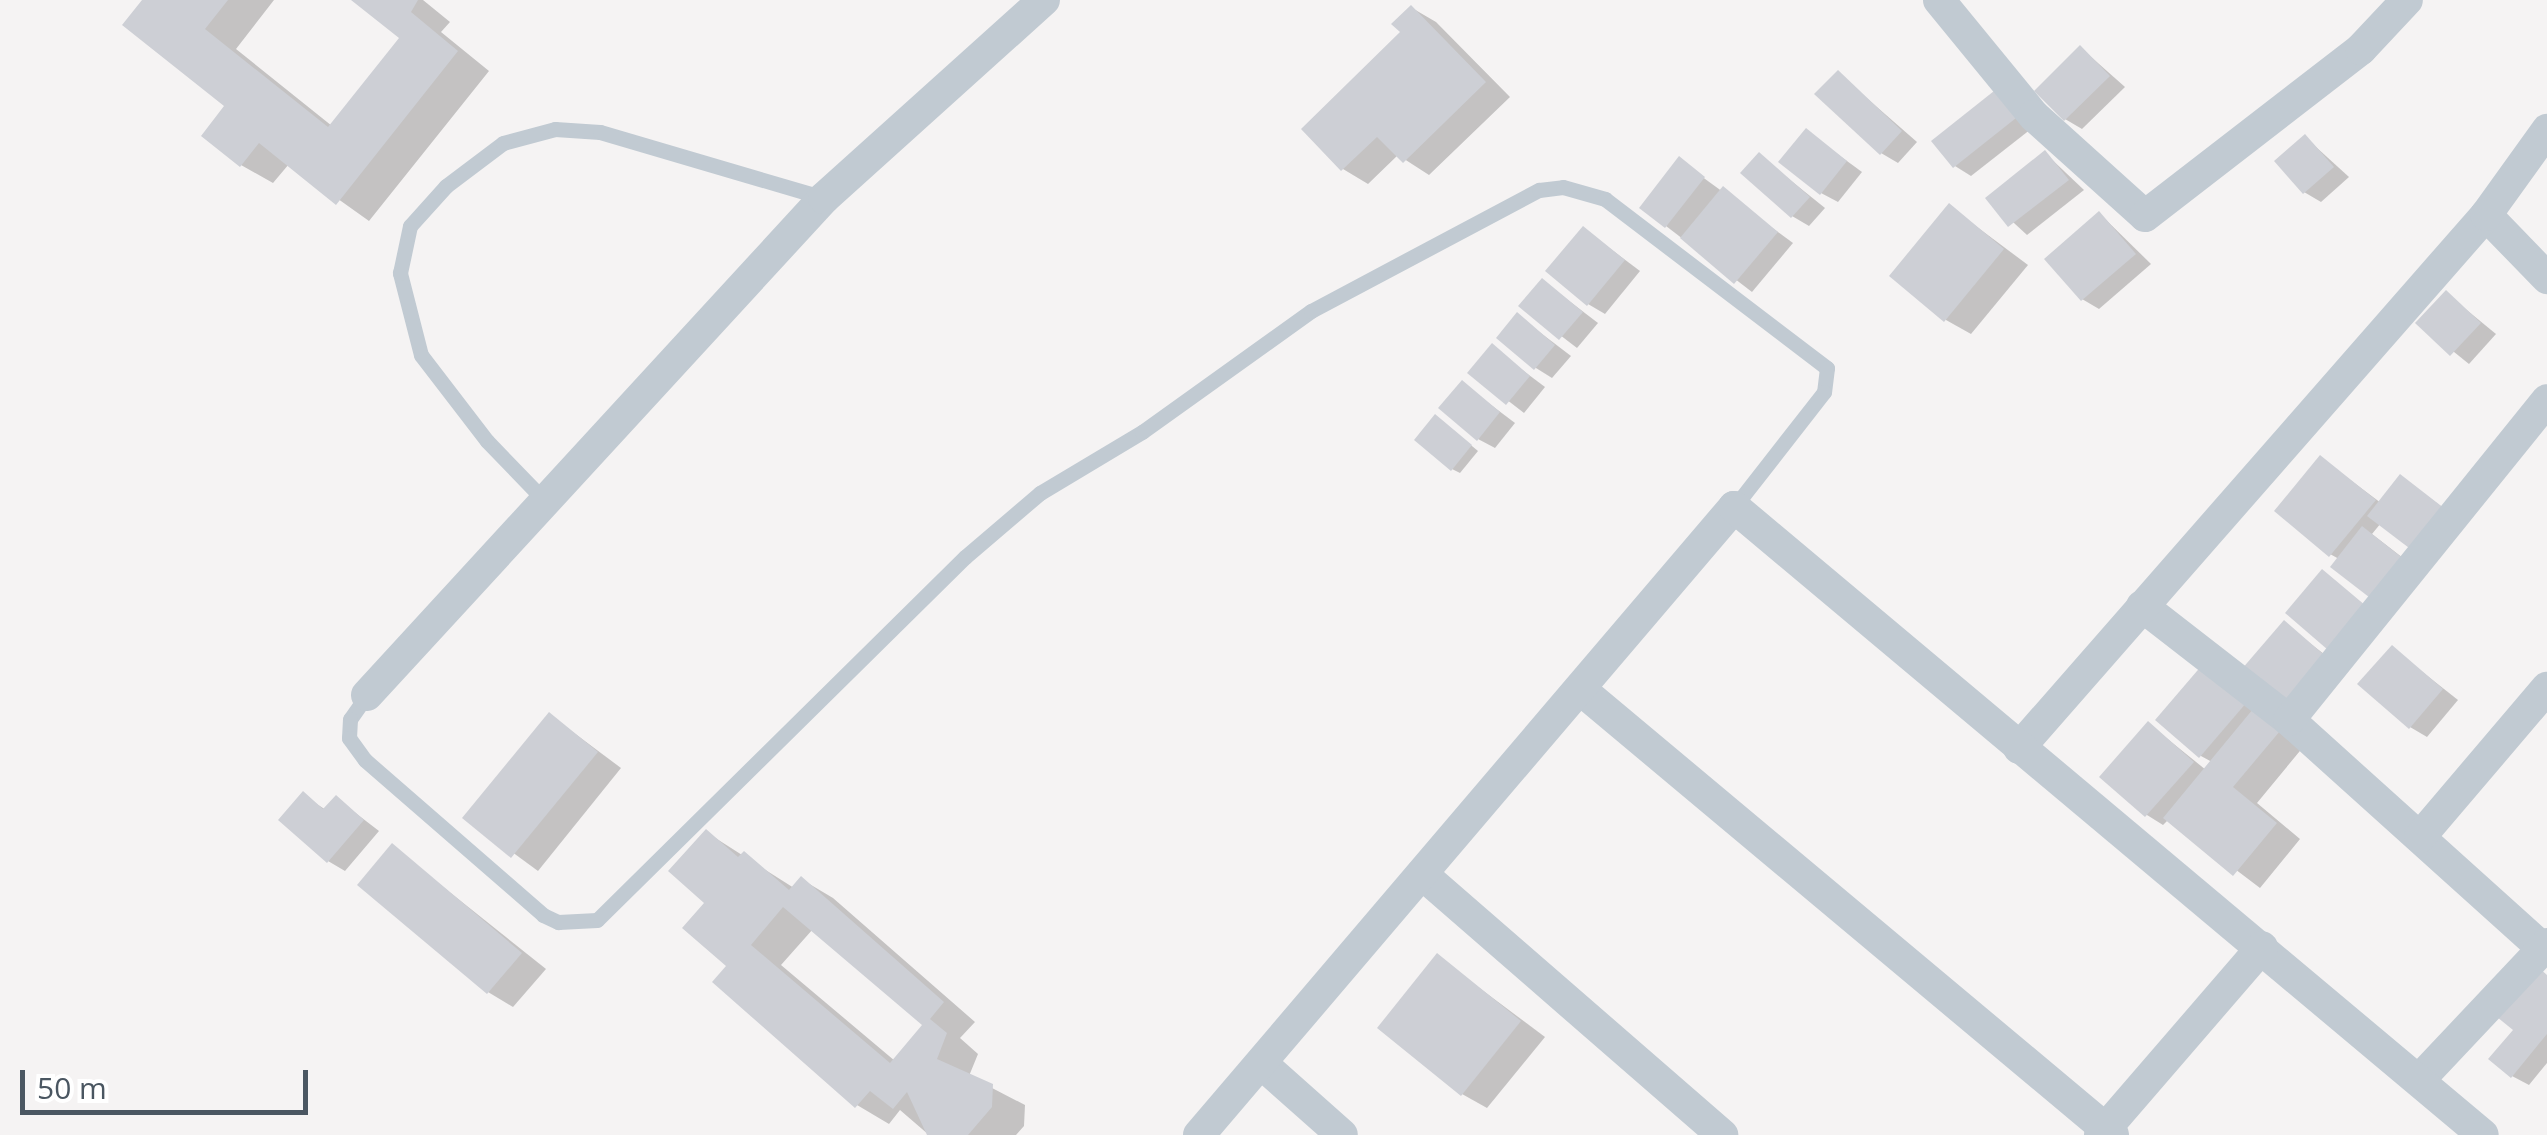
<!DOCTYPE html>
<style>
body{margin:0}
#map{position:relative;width:2547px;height:1135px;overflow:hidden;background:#f5f3f3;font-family:"Open Sans",sans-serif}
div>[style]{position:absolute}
.shadow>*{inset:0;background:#0003}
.building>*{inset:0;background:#cdcfd5}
.service>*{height:15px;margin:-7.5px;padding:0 7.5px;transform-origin:7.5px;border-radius:7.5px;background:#c1cad2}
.minor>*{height:32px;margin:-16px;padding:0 16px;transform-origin:16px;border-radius:16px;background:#c1cad2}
span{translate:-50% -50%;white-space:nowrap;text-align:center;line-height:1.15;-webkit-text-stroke:9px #fff;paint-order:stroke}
.scale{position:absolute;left:20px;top:1070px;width:288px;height:45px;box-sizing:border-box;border:5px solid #4a5661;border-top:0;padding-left:12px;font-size:30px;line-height:35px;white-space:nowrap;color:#4a5661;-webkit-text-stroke:8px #fff;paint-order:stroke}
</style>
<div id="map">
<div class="shadow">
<i style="clip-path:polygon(145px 0,274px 0,236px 49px,332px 126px,402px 38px,355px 0,423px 0,450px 22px,441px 32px,489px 71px,369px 221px,289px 164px,273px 183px,241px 165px,228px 106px)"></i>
<i style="clip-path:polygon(1412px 8px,1436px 22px,1510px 97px,1429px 175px,1398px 155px,1368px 184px,1343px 169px,1304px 129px,1404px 32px)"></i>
<i style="clip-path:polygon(2081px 48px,2125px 87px,2082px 129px,2065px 119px)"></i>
<i style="clip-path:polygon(1838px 73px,1917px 142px,1898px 163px,1881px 153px)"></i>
<i style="clip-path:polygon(1994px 94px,2031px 129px,1971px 176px,1955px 166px)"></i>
<i style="clip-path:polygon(1806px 131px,1862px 172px,1838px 202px,1821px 193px)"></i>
<i style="clip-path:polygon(2305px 137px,2349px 177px,2321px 202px,2304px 192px)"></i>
<i style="clip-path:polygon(2045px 153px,2084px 190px,2027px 235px,1988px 199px)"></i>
<i style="clip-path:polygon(1759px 155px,1825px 208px,1809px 226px,1792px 216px)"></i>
<i style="clip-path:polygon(1679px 160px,1793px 243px,1752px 292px,1666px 226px)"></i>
<i style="clip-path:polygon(1949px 206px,2028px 265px,1971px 334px,1946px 320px)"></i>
<i style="clip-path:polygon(2100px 214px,2151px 264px,2099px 309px,2082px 299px)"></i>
<i style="clip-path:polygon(1584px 229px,1640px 271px,1605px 314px,1588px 304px)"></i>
<i style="clip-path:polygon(1543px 281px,1598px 323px,1577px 348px,1522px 306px)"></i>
<i style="clip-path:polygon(2446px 293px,2496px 334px,2469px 364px,2418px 323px)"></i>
<i style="clip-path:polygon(1517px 315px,1571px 356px,1552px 378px,1536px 368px)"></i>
<i style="clip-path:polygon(1492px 347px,1545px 387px,1524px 413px,1471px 372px)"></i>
<i style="clip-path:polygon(1462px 383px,1515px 423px,1495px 448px,1478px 439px)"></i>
<i style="clip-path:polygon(1443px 422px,1478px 451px,1460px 473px,1452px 469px)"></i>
<i style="clip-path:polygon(2321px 458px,2381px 503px,2401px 477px,2464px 523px,2381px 523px,2372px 534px,2425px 575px,2339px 559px,2330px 554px)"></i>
<i style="clip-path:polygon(2284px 623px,2347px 672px,2307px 718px)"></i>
<i style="clip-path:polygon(2392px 648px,2458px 700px,2427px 737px,2410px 727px)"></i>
<i style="clip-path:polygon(2204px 667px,2304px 746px,2257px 803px,2300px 839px,2260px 888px,2169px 819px,2163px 825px,2147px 815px,2149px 724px,2206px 770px,2212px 762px,2201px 756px)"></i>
<i style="clip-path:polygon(550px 715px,621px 768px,538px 871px,466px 818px)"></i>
<i style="clip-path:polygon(303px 795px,326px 810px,336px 798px,379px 831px,345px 871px,328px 861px)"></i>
<i style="clip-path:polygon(evenodd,706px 832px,794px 888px,801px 879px,833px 898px,975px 1022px,960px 1038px,978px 1054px,969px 1076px,1025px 1105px,1024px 1126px,1016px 1135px,929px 1135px,900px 1110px,889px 1124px,857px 1105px,729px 966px,708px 903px,706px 832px,813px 929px,926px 1024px,895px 1061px,781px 965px,813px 929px)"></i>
<i style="clip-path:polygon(393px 847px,546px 969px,513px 1007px,488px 992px)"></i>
<i style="clip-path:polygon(1438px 957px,1545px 1037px,1487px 1108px,1462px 1094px)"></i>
<i style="clip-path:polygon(2547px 975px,2547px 1063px,2529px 1085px,2512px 1076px,2516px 1030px)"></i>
</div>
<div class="building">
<i style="clip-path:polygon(142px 0,228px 0,205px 29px,328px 127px,399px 38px,351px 0,418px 0,411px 12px,458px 51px,336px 205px,259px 143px,240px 167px,201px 136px,224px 106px,122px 25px)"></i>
<i style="clip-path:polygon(1411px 5px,1486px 82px,1403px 163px,1377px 137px,1341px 171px,1301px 129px,1400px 32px,1391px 24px)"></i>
<i style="clip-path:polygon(2080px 45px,2110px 76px,2064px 121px,2034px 91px)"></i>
<i style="clip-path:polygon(1838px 70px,1902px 131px,1880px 155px,1814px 94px)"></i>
<i style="clip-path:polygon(1994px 91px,2016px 118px,1953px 168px,1931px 141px)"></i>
<i style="clip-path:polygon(1806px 128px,1847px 161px,1820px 195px,1778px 162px)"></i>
<i style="clip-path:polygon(2305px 134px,2334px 167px,2303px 194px,2274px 161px)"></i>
<i style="clip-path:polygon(2045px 150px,2069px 180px,2008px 227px,1985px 198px)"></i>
<i style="clip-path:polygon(1759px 152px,1810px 197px,1791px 218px,1740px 173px)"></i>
<i style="clip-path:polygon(1679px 156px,1705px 177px,1665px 228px,1639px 208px)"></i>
<i style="clip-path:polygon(1723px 186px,1778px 232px,1734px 284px,1680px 238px)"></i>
<i style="clip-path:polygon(1949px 203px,2004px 249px,1944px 322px,1889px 276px)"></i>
<i style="clip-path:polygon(2099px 211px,2136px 254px,2081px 301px,2044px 259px)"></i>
<i style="clip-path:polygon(1583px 226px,1625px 260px,1587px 306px,1545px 271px)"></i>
<i style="clip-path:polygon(1542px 278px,1583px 312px,1559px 340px,1518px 306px)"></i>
<i style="clip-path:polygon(2446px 290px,2481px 323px,2450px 356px,2415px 323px)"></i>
<i style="clip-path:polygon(1517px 312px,1555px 345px,1534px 370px,1496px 338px)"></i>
<i style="clip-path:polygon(1492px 343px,1530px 376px,1506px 405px,1467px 373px)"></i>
<i style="clip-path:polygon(1462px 380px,1500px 412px,1477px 441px,1438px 408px)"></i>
<i style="clip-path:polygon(1435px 414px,1472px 445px,1451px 471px,1414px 440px)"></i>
<i style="clip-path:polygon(2320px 455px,2376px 500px,2329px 557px,2274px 511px)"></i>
<i style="clip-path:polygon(2400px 474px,2449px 512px,2417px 554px,2367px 516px)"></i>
<i style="clip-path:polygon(2362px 526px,2410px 564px,2378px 604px,2330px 567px)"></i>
<i style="clip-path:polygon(2322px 569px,2372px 611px,2335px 656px,2285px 613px)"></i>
<i style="clip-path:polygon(2284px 620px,2331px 661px,2289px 710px,2241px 670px)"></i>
<i style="clip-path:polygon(2392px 645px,2443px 689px,2409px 729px,2357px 684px)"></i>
<i style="clip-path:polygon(2203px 664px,2247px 702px,2199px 758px,2155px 720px)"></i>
<i style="clip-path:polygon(2253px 709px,2280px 731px,2233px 787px,2277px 823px,2233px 876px,2163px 818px)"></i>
<i style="clip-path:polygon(549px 712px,598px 752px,511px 858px,462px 818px)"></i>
<i style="clip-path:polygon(2148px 721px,2194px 762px,2145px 817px,2099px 777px)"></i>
<i style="clip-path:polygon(303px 791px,323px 809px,336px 795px,364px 820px,327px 863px,278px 820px)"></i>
<i style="clip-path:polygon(evenodd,706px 829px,738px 857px,744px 851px,789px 890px,801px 876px,944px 1002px,930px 1019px,947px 1033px,937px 1059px,993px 1084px,992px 1107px,968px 1135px,927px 1135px,907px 1092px,893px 1109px,870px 1091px,855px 1108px,712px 982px,726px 966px,682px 928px,704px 903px,668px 871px,706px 829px,783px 907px,922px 1025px,890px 1063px,751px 945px,783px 907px)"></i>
<i style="clip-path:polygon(392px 843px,522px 953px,487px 994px,357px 885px)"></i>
<i style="clip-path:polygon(1437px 953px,1521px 1021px,1461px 1096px,1377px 1028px)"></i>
<i style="clip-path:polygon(2538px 967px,2547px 975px,2547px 1034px,2511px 1078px,2488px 1059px,2513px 1030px,2497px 1017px)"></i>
</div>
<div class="service">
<i style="left:544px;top:500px;width:82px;rotate:-134deg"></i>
<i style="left:487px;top:441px;width:108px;rotate:-127.5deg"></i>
<i style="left:421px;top:355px;width:85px;rotate:-104.4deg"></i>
<i style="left:400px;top:273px;width:48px;rotate:-78deg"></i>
<i style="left:410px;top:226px;width:54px;rotate:-48deg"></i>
<i style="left:446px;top:186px;width:71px;rotate:-37deg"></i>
<i style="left:503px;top:143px;width:54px;rotate:-15.1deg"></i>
<i style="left:555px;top:129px;width:45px;rotate:3.8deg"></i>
<i style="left:600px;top:132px;width:234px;rotate:16.4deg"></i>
<i style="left:367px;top:695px;width:29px;rotate:125deg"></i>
<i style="left:350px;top:719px;width:19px;rotate:93deg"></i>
<i style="left:349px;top:738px;width:27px;rotate:54deg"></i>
<i style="left:365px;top:760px;width:236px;rotate:41deg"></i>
<i style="left:543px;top:915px;width:17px;rotate:25deg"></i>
<i style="left:558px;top:922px;width:39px;rotate:-3deg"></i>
<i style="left:597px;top:920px;width:517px;rotate:-44.61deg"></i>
<i style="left:965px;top:557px;width:99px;rotate:-40.5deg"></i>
<i style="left:1040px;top:493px;width:119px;rotate:-30.9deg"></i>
<i style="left:1142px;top:432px;width:208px;rotate:-35.6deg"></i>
<i style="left:1311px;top:311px;width:258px;rotate:-28deg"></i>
<i style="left:1539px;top:190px;width:24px;rotate:-7deg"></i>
<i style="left:1563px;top:187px;width:44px;rotate:15.9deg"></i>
<i style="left:1605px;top:199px;width:279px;rotate:37.3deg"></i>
<i style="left:1827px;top:368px;width:24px;rotate:97deg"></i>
<i style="left:1824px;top:392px;width:146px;rotate:128deg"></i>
</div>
<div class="minor">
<i style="left:1939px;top:0;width:150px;rotate:50.7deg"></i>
<i style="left:2034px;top:116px;width:149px;rotate:42deg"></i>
<i style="left:2145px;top:216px;width:273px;rotate:-37.7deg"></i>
<i style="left:2361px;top:49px;width:67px;rotate:-46.8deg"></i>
<i style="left:2486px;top:215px;width:88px;rotate:45.9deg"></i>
<i style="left:2142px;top:606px;width:186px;rotate:37.8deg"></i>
<i style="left:2289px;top:720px;width:342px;rotate:42deg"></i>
<i style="left:1580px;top:689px;width:695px;rotate:39.92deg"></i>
<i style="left:367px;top:695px;width:675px;rotate:-47.4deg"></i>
<i style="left:824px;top:198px;width:296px;rotate:-42deg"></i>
<i style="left:2289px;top:720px;width:411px;rotate:-51.1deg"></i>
<i style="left:2019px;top:748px;width:709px;rotate:-48.78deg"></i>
<i style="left:2486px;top:215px;width:105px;rotate:-54.3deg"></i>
<i style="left:2420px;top:837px;width:196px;rotate:-49.6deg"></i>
<i style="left:1422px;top:874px;width:398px;rotate:41deg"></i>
<i style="left:1261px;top:1063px;width:108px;rotate:41.6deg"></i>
<i style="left:2419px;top:1080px;width:187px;rotate:-46.7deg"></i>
<i style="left:1199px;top:1135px;width:825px;rotate:-49.57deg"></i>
<i style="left:1734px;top:507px;width:977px;rotate:39.98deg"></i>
<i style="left:2100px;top:1135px;width:248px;rotate:-49.2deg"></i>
</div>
<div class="scale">50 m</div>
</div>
